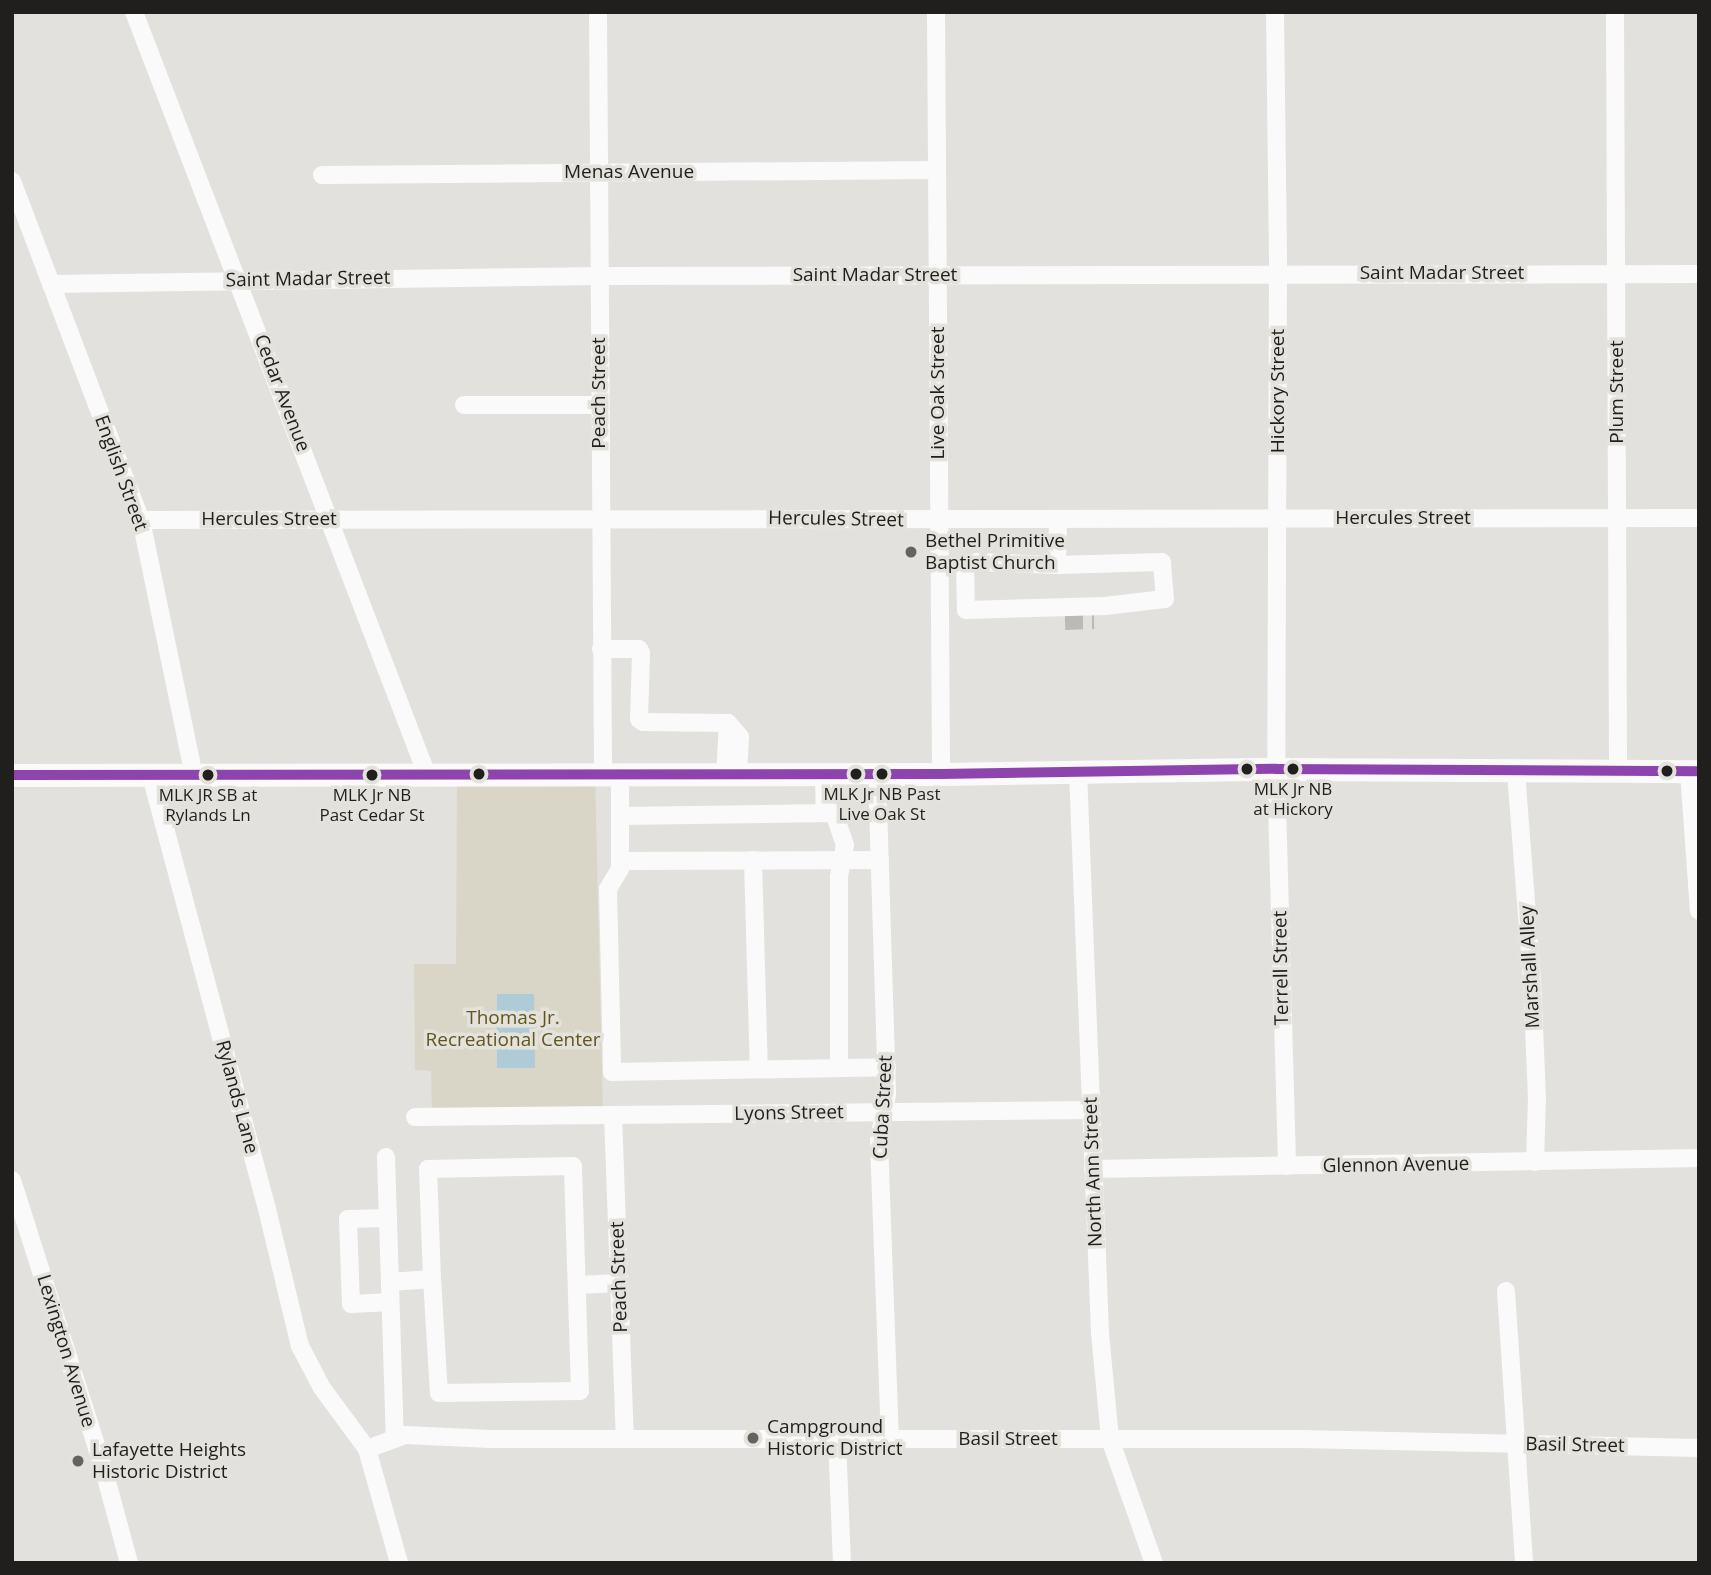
<!DOCTYPE html>
<style>
body{margin:0}
#map{position:relative;width:1711px;height:1575px;overflow:hidden;background:#e2e1dd;font-family:"Open Sans",sans-serif}
div>[style]{position:absolute}
.green>*{inset:0;background:#d9d6c7}
.water>*{inset:0;background:#afcbd5}
.minor-tunnel>*{height:18px;margin-top:-9px;transform-origin:0;background:repeating-linear-gradient(90deg,#bbbab7 0 18px,transparent 0 27px)}
.minor>*{height:18px;margin:-9px;padding:0 9px;transform-origin:9px;border-radius:9px;background:#fbfafa}
.major>*{height:23px;margin:-11.5px;padding:0 11.5px;transform-origin:11.5px;border-radius:11.5px;background:#fbfafa}
.bus-1>*{height:10px;margin:-5px;padding:0 5px;transform-origin:5px;border-radius:5px;background:#8e44ad}
.dots>*{width:19px;height:19px;translate:-50% -50%;box-sizing:border-box;border:4px solid #e3e2dc;border-radius:50%}
span{translate:-50% -50%;white-space:nowrap;text-align:center;line-height:1.15;-webkit-text-stroke:7px #e3e2dc;paint-order:stroke}
.bus-label{font-size:17px;color:#201f1d}
.street-label{font-size:19px;color:#201f1d}
.poi-label{font-size:19px;color:#201f1d}
.left{translate:0 -50%;text-align:left}
.park-label{font-size:19px;color:#63561c}
.frame{position:absolute;inset:0;border:14px solid #201f1d;pointer-events:none}
</style>
<div id="map">
<div class="green">
<i style="clip-path:polygon(457px 775px,595px 775px,603px 1115px,432px 1117px,431px 1071px,415px 1070px,414px 964px,456px 964px)"></i>
</div>
<div class="water">
<i style="clip-path:polygon(497px 994px,534px 994px,535px 1068px,497px 1068px)"></i>
</div>
<div class="minor-tunnel">
<i style="left:1065px;top:621px;width:29px;rotate:-2deg"></i>
</div>
<div class="minor">
<i style="left:134px;top:12px;width:817px;rotate:68.99deg"></i>
<i style="left:598px;top:12px;width:763px;rotate:89.62deg"></i>
<i style="left:936px;top:12px;width:762px;rotate:89.62deg"></i>
<i style="left:1275px;top:12px;width:261px;rotate:89.3deg"></i>
<i style="left:1278px;top:273px;width:496px;rotate:90.2deg"></i>
<i style="left:1276px;top:769px;width:397px;rotate:88.4deg"></i>
<i style="left:1615px;top:12px;width:760px;rotate:89.77deg"></i>
<i style="left:322px;top:175px;width:615px;rotate:-0.47deg"></i>
<i style="left:12px;top:181px;width:363px;rotate:69.2deg"></i>
<i style="left:141px;top:520px;width:261px;rotate:78.3deg"></i>
<i style="left:51px;top:284px;width:548px;rotate:-0.84deg"></i>
<i style="left:599px;top:276px;width:1100px;rotate:-0.1deg"></i>
<i style="left:464px;top:405px;width:135px"></i>
<i style="left:141px;top:520px;width:1558px;rotate:-0.07deg"></i>
<i style="left:1057px;top:565px;width:80px;rotate:-177.9deg"></i>
<i style="left:977px;top:562px;width:13px;rotate:162deg"></i>
<i style="left:965px;top:566px;width:44px;rotate:88.7deg"></i>
<i style="left:966px;top:610px;width:139px;rotate:-1.6deg"></i>
<i style="left:1105px;top:606px;width:60px;rotate:-6.7deg"></i>
<i style="left:1165px;top:599px;width:37px;rotate:-95deg"></i>
<i style="left:1162px;top:562px;width:105px;rotate:178.4deg"></i>
<i style="left:1057px;top:565px;width:46px;rotate:-88.8deg"></i>
<i style="left:601px;top:649px;width:38px"></i>
<i style="left:639px;top:649px;width:4px;rotate:63deg"></i>
<i style="left:641px;top:653px;width:66px;rotate:91.7deg"></i>
<i style="left:639px;top:719px;width:5px;rotate:37deg"></i>
<i style="left:643px;top:722px;width:85px;rotate:0.7deg"></i>
<i style="left:1078px;top:772px;width:561px;rotate:87.75deg"></i>
<i style="left:1100px;top:1333px;width:106px;rotate:84.6deg"></i>
<i style="left:1110px;top:1439px;width:132px;rotate:70.5deg"></i>
<i style="left:1516px;top:772px;width:208px;rotate:85.6deg"></i>
<i style="left:1532px;top:979px;width:119px;rotate:87.6deg"></i>
<i style="left:1537px;top:1098px;width:64px;rotate:91.8deg"></i>
<i style="left:1689px;top:772px;width:139px;rotate:85.9deg"></i>
<i style="left:824px;top:774px;width:39px;rotate:89deg"></i>
<i style="left:877px;top:774px;width:320px;rotate:88.2deg"></i>
<i style="left:887px;top:1094px;width:48px;rotate:99.7deg"></i>
<i style="left:879px;top:1141px;width:298px;rotate:87.9deg"></i>
<i style="left:620px;top:775px;width:94px;rotate:90deg"></i>
<i style="left:620px;top:869px;width:23px;rotate:121deg"></i>
<i style="left:608px;top:889px;width:183px;rotate:88.7deg"></i>
<i style="left:612px;top:1072px;width:275px;rotate:-1deg"></i>
<i style="left:725px;top:775px;width:52px;rotate:-86.7deg"></i>
<i style="left:728px;top:723px;width:18px;rotate:49deg"></i>
<i style="left:740px;top:737px;width:37px;rotate:93deg"></i>
<i style="left:151px;top:776px;width:448px;rotate:75deg"></i>
<i style="left:267px;top:1209px;width:141px;rotate:76.5deg"></i>
<i style="left:300px;top:1346px;width:47px;rotate:62.4deg"></i>
<i style="left:322px;top:1388px;width:76px;rotate:53.6deg"></i>
<i style="left:367px;top:1449px;width:118px;rotate:74.3deg"></i>
<i style="left:620px;top:816px;width:214px;rotate:-0.8deg"></i>
<i style="left:834px;top:813px;width:34px;rotate:71deg"></i>
<i style="left:845px;top:845px;width:33px;rotate:101deg"></i>
<i style="left:839px;top:877px;width:191px;rotate:90deg"></i>
<i style="left:753px;top:860px;width:209px;rotate:88.4deg"></i>
<i style="left:620px;top:861px;width:260px;rotate:-0.2deg"></i>
<i style="left:613px;top:1115px;width:324px;rotate:87.9deg"></i>
<i style="left:415px;top:1117px;width:676px;rotate:-0.59deg"></i>
<i style="left:386px;top:1157px;width:282px;rotate:88.2deg"></i>
<i style="left:1093px;top:1169px;width:606px;rotate:-1.04deg"></i>
<i style="left:12px;top:1180px;width:301px;rotate:72.4deg"></i>
<i style="left:103px;top:1467px;width:99px;rotate:74.8deg"></i>
<i style="left:388px;top:1218px;width:40px;rotate:178.6deg"></i>
<i style="left:348px;top:1219px;width:85px;rotate:88deg"></i>
<i style="left:351px;top:1304px;width:39px;rotate:-3deg"></i>
<i style="left:390px;top:1282px;width:42px;rotate:-4.1deg"></i>
<i style="left:432px;top:1279px;width:114px;rotate:86.5deg"></i>
<i style="left:439px;top:1393px;width:141px;rotate:-0.8deg"></i>
<i style="left:580px;top:1391px;width:225px;rotate:-91.8deg"></i>
<i style="left:573px;top:1166px;width:145px;rotate:178.8deg"></i>
<i style="left:428px;top:1169px;width:110px;rotate:87.9deg"></i>
<i style="left:577px;top:1285px;width:42px;rotate:-2.7deg"></i>
<i style="left:1506px;top:1291px;width:273px;rotate:86.2deg"></i>
<i style="left:837px;top:1439px;width:124px;rotate:87.7deg"></i>
<i style="left:367px;top:1449px;width:40px;rotate:-20.2deg"></i>
<i style="left:405px;top:1435px;width:86px;rotate:2.7deg"></i>
<i style="left:491px;top:1439px;width:811px"></i>
<i style="left:1302px;top:1439px;width:397px;rotate:1.3deg"></i>
</div>
<div class="major">
<i style="left:12px;top:775px;width:929px;rotate:-0.06deg"></i>
<i style="left:941px;top:774px;width:335px;rotate:-0.9deg"></i>
<i style="left:1276px;top:769px;width:423px;rotate:0.3deg"></i>
</div>
<div class="bus-1">
<i style="left:12px;top:775px;width:929px;rotate:-0.06deg"></i>
<i style="left:941px;top:774px;width:335px;rotate:-0.9deg"></i>
<i style="left:1276px;top:769px;width:423px;rotate:0.3deg"></i>
</div>
<div class="dots">
<i style="left:911px;top:552px;background:#646360"></i>
<i style="left:1247px;top:769px;background:#201f1d"></i>
<i style="left:1293px;top:769px;background:#201f1d"></i>
<i style="left:1667px;top:771px;background:#201f1d"></i>
<i style="left:479px;top:774px;background:#201f1d"></i>
<i style="left:856px;top:774px;background:#201f1d"></i>
<i style="left:882px;top:774px;background:#201f1d"></i>
<i style="left:208px;top:775px;background:#201f1d"></i>
<i style="left:372px;top:775px;background:#201f1d"></i>
<i style="left:753px;top:1438px;background:#646360"></i>
<i style="left:78px;top:1461px;background:#646360"></i>
</div>
<div class="bus-label">
<span style="left:1293px;top:799px">MLK Jr NB<br>at Hickory</span>
<span style="left:882px;top:804px">MLK Jr NB Past<br>Live Oak St</span>
<span style="left:208px;top:805px">MLK JR SB at<br>Rylands Ln</span>
<span style="left:372px;top:805px">MLK Jr NB<br>Past Cedar St</span>
</div>
<div class="street-label">
<span style="left:629px;top:172px">Menas Avenue</span>
<span style="left:1442px;top:273px">Saint Madar Street</span>
<span style="left:875px;top:275px">Saint Madar Street</span>
<span style="left:308px;top:279px;rotate:-1deg">Saint Madar Street</span>
<span style="left:1278px;top:391px;rotate:-90deg">Hickory Street</span>
<span style="left:1617px;top:392px;rotate:-90deg">Plum Street</span>
<span style="left:282px;top:393px;rotate:69deg">Cedar Avenue</span>
<span style="left:599px;top:393px;rotate:-90deg">Peach Street</span>
<span style="left:938px;top:393px;rotate:-90deg">Live Oak Street</span>
<span style="left:121px;top:473px;rotate:70deg">English Street</span>
<span style="left:1403px;top:518px">Hercules Street</span>
<span style="left:269px;top:519px">Hercules Street</span>
<span style="left:836px;top:519px;rotate:1deg">Hercules Street</span>
<span style="left:1530px;top:967px;rotate:-93deg">Marshall Alley</span>
<span style="left:1281px;top:968px;rotate:-91deg">Terrell Street</span>
<span style="left:237px;top:1097px;rotate:75deg">Rylands Lane</span>
<span style="left:883px;top:1107px;rotate:-87deg">Cuba Street</span>
<span style="left:789px;top:1113px;rotate:-1deg">Lyons Street</span>
<span style="left:1396px;top:1165px;rotate:-1deg">Glennon Avenue</span>
<span style="left:1093px;top:1172px;rotate:-92deg">North Ann Street</span>
<span style="left:619px;top:1277px;rotate:-92deg">Peach Street</span>
<span style="left:66px;top:1351px;rotate:73deg">Lexington Avenue</span>
<span style="left:1008px;top:1439px">Basil Street</span>
<span style="left:1575px;top:1445px;rotate:1deg">Basil Street</span>
</div>
<div class="poi-label">
<span class="left" style="left:925px;top:552px">Bethel Primitive<br>Baptist Church</span>
<span class="left" style="left:767px;top:1438px">Campground<br>Historic District</span>
<span class="left" style="left:92px;top:1461px">Lafayette Heights<br>Historic District</span>
</div>
<div class="park-label">
<span style="left:513px;top:1029px">Thomas Jr.<br>Recreational Center</span>
</div>
<div class="frame"></div>
</div>
